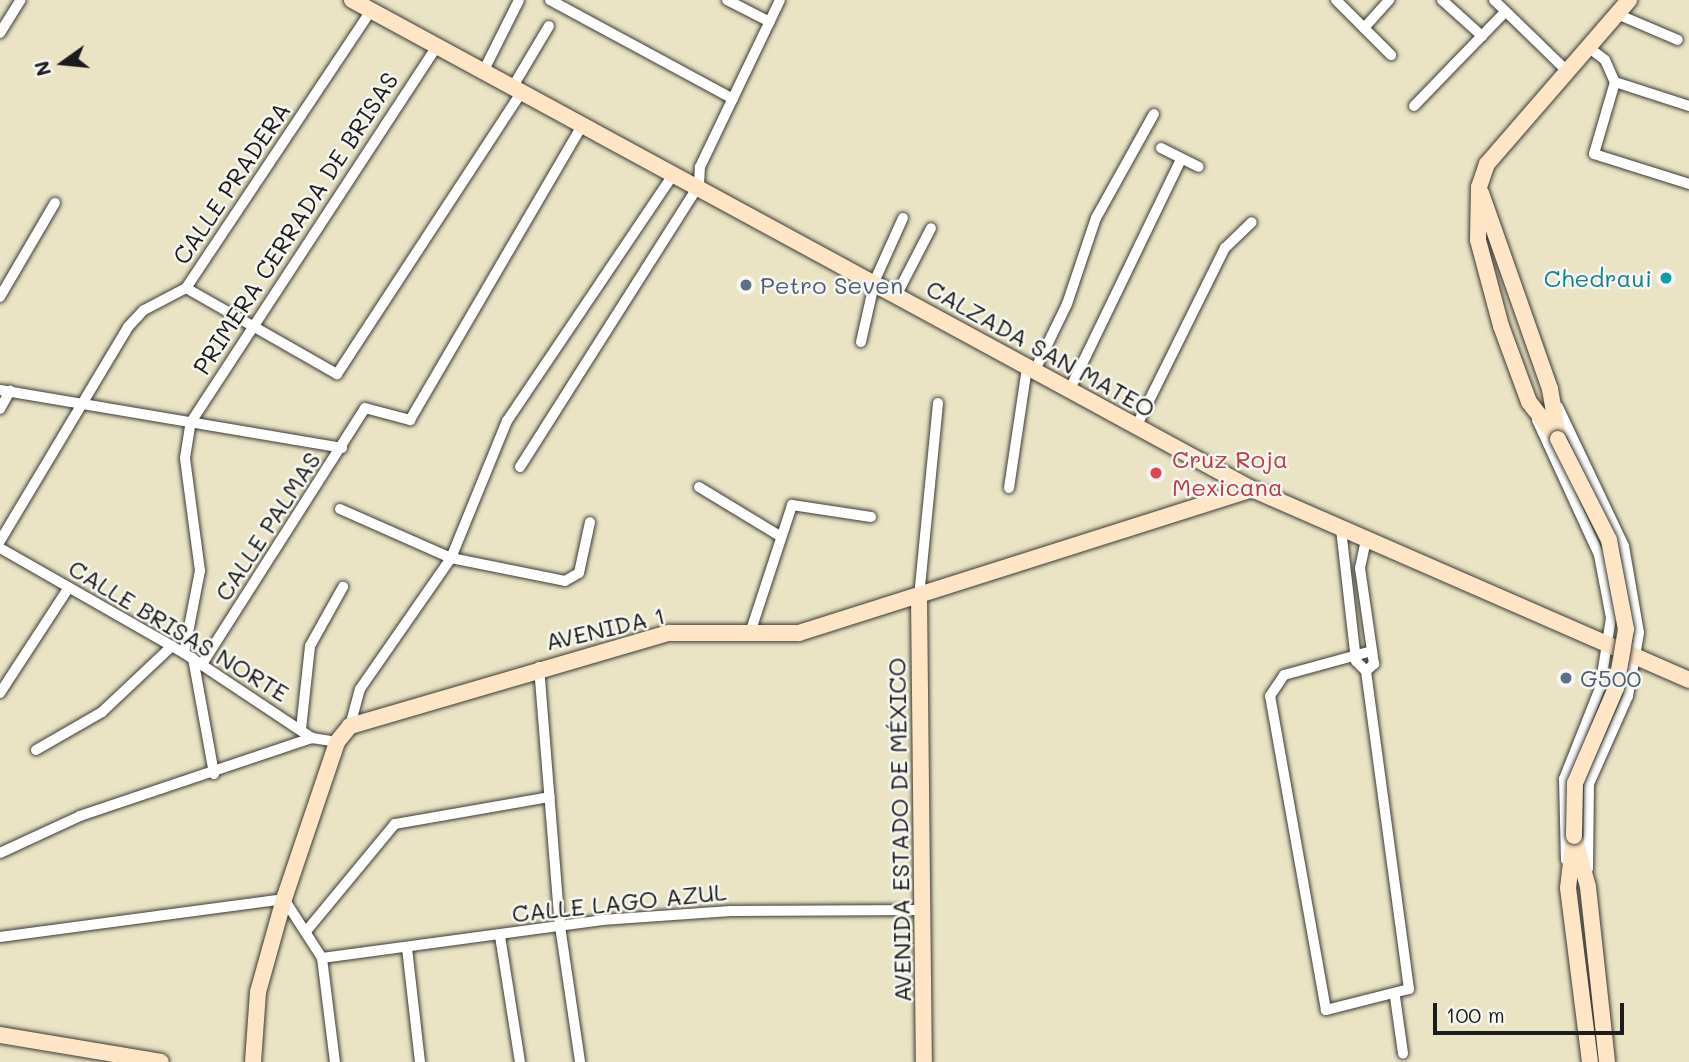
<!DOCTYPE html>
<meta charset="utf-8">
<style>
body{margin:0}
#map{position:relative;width:1689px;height:1062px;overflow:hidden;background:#eae4c5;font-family:Mali,sans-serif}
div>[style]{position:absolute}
.roads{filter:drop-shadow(0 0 2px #3b3a35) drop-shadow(0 0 2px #3b3a35)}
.street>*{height:10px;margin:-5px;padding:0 5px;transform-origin:5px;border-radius:5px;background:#fff}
.secondary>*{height:16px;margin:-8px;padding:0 8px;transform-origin:8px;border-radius:8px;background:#fde5c5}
.bridges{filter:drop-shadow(0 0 2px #3b3a35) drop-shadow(0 0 2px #3b3a35)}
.secondary-bridge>*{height:16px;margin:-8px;padding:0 8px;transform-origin:8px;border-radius:8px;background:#fde5c5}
.dots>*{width:19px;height:19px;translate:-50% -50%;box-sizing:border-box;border:4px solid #f6f6f2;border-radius:50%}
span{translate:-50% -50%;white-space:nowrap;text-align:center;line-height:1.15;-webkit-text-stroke:5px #f6f6f2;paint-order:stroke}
.street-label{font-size:24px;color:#1c1c1c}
.culture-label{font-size:24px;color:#0d838f}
.right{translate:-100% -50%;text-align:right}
.service-label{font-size:24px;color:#4e5e75}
.left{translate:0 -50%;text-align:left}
.health-label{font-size:24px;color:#be3a42}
.north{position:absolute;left:28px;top:28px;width:70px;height:70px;-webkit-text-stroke:5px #f6f6f2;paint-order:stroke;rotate:255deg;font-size:19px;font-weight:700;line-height:28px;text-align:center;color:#1c1c1c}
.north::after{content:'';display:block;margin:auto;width:24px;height:32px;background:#1c1c1c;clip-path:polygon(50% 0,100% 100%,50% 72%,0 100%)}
.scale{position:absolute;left:1433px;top:1003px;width:191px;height:32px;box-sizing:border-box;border:4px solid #1c1c1c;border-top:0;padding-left:9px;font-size:21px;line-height:24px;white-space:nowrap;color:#1c1c1c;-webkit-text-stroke:5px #f6f6f2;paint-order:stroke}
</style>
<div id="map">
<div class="roads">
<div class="street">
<i style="left:550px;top:0;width:208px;rotate:28.4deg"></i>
<i style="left:727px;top:0;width:48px;rotate:27.1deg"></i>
<i style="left:1336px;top:0;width:78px;rotate:45deg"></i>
<i style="left:1442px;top:0;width:54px;rotate:42deg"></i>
<i style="left:1494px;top:0;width:102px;rotate:44.2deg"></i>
<i style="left:1617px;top:14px;width:66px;rotate:23.1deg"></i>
<i style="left:1364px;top:28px;width:38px;rotate:-48deg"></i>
<i style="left:0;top:33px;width:39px;rotate:-58deg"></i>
<i style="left:1588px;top:47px;width:21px;rotate:37deg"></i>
<i style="left:1605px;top:60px;width:24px;rotate:66deg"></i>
<i style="left:1615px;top:82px;width:75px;rotate:106.3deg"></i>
<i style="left:1594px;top:154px;width:100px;rotate:17.5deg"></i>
<i style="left:483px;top:72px;width:80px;rotate:-63.4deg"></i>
<i style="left:1615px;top:82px;width:78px;rotate:18deg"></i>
<i style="left:512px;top:88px;width:72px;rotate:-59.2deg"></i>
<i style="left:1414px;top:106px;width:128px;rotate:-45.9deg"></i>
<i style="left:1161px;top:148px;width:42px;rotate:26.6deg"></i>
<i style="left:186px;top:288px;width:174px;rotate:29.7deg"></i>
<i style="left:337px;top:374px;width:336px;rotate:-56.8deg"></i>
<i style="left:897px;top:294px;width:74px;rotate:-62.7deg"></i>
<i style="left:0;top:297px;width:109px;rotate:-59.7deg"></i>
<i style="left:861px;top:342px;width:64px;rotate:-77.3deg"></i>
<i style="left:875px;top:280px;width:68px;rotate:-65.7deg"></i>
<i style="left:1034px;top:372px;width:76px;rotate:-64.1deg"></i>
<i style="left:1067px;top:304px;width:91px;rotate:-71.4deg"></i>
<i style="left:1096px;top:218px;width:119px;rotate:-60.9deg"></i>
<i style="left:0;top:390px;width:347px;rotate:9.6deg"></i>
<i style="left:1069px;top:391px;width:258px;rotate:-64.2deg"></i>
<i style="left:1558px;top:407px;width:154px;rotate:64.6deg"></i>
<i style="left:1624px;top:546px;width:88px;rotate:80.2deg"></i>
<i style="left:1639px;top:633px;width:64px;rotate:99.9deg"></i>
<i style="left:1628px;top:696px;width:96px;rotate:113.9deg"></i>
<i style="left:1589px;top:784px;width:85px;rotate:90.7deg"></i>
<i style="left:0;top:409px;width:21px;rotate:-61deg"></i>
<i style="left:1537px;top:420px;width:149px;rotate:65.3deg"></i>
<i style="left:1599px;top:555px;width:64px;rotate:79.2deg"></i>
<i style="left:1611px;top:618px;width:71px;rotate:98.9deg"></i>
<i style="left:1600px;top:688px;width:98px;rotate:111.6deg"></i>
<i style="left:1564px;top:779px;width:81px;rotate:88.6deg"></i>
<i style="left:1136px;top:427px;width:200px;rotate:-63.6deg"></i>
<i style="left:1225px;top:248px;width:37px;rotate:-44deg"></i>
<i style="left:520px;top:467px;width:334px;rotate:-57.6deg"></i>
<i style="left:699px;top:185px;width:18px;rotate:-87deg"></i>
<i style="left:700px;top:167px;width:185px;rotate:-64.4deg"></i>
<i style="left:699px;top:487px;width:95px;rotate:31.2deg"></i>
<i style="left:1009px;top:488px;width:121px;rotate:-81.5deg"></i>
<i style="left:340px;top:509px;width:121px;rotate:23.8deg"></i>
<i style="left:451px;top:558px;width:116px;rotate:11.4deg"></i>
<i style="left:565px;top:581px;width:16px;rotate:-30deg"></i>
<i style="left:579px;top:573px;width:52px;rotate:-77.8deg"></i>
<i style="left:1341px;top:529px;width:133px;rotate:83.5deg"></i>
<i style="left:1356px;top:661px;width:14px;rotate:45deg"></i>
<i style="left:0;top:541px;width:249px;rotate:-59.1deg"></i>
<i style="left:128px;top:327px;width:23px;rotate:-47deg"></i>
<i style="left:144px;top:310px;width:47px;rotate:-27.6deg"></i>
<i style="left:186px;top:288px;width:333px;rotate:-56.3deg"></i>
<i style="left:0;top:548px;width:212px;rotate:29.7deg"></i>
<i style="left:184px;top:653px;width:154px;rotate:33.6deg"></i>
<i style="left:312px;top:738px;width:25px;rotate:9deg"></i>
<i style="left:919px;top:597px;width:195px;rotate:-84.4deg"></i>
<i style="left:750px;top:633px;width:135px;rotate:-71.8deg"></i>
<i style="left:792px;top:505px;width:80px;rotate:8.6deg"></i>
<i style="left:184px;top:653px;width:84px;rotate:-79deg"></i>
<i style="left:200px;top:571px;width:114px;rotate:-97.6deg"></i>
<i style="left:185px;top:458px;width:36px;rotate:-81deg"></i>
<i style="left:191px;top:422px;width:448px;rotate:-56.8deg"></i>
<i style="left:193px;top:658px;width:118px;rotate:79.7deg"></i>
<i style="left:202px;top:664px;width:303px;rotate:-57.5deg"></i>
<i style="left:365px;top:408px;width:47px;rotate:14.9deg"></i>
<i style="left:410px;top:420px;width:341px;rotate:-59.7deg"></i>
<i style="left:539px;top:667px;width:260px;rotate:85.4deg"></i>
<i style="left:560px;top:926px;width:137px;rotate:81.6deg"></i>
<i style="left:1366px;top:671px;width:321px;rotate:82.3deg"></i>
<i style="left:1409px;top:989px;width:86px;rotate:165.8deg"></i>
<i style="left:1326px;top:1010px;width:319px;rotate:-100.1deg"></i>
<i style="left:1270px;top:696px;width:25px;rotate:-56deg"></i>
<i style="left:1284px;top:675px;width:91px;rotate:-15.3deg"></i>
<i style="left:1366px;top:671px;width:11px;rotate:-41deg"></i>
<i style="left:1374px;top:664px;width:97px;rotate:-98.3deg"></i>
<i style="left:1360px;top:568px;width:29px;rotate:-78deg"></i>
<i style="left:0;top:693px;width:126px;rotate:-56.9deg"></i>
<i style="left:350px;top:726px;width:38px;rotate:-75deg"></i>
<i style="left:360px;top:689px;width:160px;rotate:-55.2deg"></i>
<i style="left:451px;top:558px;width:148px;rotate:-67.8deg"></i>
<i style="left:507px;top:421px;width:299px;rotate:-56deg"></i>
<i style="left:301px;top:729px;width:83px;rotate:-83.8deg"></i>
<i style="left:310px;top:646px;width:68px;rotate:-60.8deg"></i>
<i style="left:36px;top:750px;width:76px;rotate:-29.9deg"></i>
<i style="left:102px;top:712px;width:96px;rotate:-43.3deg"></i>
<i style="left:0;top:853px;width:88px;rotate:-24.8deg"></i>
<i style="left:80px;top:816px;width:245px;rotate:-18.6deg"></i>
<i style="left:308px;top:929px;width:136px;rotate:-50.4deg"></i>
<i style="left:395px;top:824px;width:157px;rotate:-9.9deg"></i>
<i style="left:500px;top:936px;width:128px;rotate:81deg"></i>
<i style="left:0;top:937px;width:287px;rotate:-7.6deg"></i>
<i style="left:284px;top:899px;width:70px;rotate:57.2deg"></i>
<i style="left:322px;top:958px;width:105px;rotate:82.9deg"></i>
<i style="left:407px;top:948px;width:115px;rotate:83.5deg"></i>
<i style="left:322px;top:958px;width:283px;rotate:-7.7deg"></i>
<i style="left:602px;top:920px;width:129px;rotate:-4deg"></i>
<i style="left:731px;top:911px;width:191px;rotate:-0.3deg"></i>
<i style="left:1395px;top:997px;width:57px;rotate:81.9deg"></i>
</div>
<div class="secondary">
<i style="left:352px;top:0;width:1024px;rotate:28.52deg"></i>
<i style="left:1252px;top:489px;width:477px;rotate:23.6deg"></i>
<i style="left:1481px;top:193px;width:208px;rotate:70.6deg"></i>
<i style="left:1550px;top:389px;width:47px;rotate:80.1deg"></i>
<i style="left:1558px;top:439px;width:47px;rotate:-128.1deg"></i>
<i style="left:1529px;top:402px;width:81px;rotate:-110.2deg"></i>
<i style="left:1501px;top:326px;width:89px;rotate:-105deg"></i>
<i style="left:1478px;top:240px;width:53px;rotate:-88.9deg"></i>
<i style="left:1479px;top:187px;width:24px;rotate:-71deg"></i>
<i style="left:1487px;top:164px;width:217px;rotate:-49.1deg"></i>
<i style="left:919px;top:597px;width:465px;rotate:89.4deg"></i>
<i style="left:1574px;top:836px;width:53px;rotate:74.6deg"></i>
<i style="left:1588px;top:887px;width:176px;rotate:83.8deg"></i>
<i style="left:1573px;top:845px;width:43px;rotate:96.6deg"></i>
<i style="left:1568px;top:888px;width:175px;rotate:82.8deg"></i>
<i style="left:0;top:1035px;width:163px;rotate:9.5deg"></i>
<i style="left:253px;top:1062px;width:70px;rotate:-85.9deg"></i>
<i style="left:258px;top:992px;width:97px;rotate:-74.4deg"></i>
<i style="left:284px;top:899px;width:166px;rotate:-71.3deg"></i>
<i style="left:337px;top:742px;width:21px;rotate:-51deg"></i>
<i style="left:350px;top:726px;width:332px;rotate:-16.3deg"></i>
<i style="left:669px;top:633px;width:130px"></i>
<i style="left:799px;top:633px;width:475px;rotate:-17.6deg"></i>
</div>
</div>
<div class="bridges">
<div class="secondary-bridge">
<i style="left:1558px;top:439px;width:113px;rotate:63.2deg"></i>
<i style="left:1609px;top:540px;width:91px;rotate:79.2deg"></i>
<i style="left:1626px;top:629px;width:60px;rotate:99.6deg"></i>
<i style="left:1616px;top:688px;width:103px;rotate:113.3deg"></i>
<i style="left:1575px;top:783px;width:53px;rotate:91.1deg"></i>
</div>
</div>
<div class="dots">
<i style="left:1666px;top:278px;background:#0f9aa8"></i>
<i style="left:746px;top:285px;background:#5c6f8a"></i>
<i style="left:1156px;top:473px;background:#e0444e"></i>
<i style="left:1566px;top:678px;background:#5c6f8a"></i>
</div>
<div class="street-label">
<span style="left:231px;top:183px;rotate:-56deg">CALLE PRADERA</span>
<span style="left:295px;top:223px;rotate:-57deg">PRIMERA CERRADA DE BRISAS</span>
<span style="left:1041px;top:348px;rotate:29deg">CALZADA SAN MATEO</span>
<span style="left:267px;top:526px;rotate:-57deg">CALLE PALMAS</span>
<span style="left:605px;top:628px;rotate:-13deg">AVENIDA 1</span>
<span style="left:179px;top:630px;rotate:31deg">CALLE BRISAS NORTE</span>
<span style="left:899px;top:830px;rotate:-91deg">AVENIDA ESTADO DE MÉXICO</span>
<span style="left:619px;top:902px;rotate:-6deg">CALLE LAGO AZUL</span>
</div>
<div class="culture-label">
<span class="right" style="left:1652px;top:278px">Chedraui</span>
</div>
<div class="service-label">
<span class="left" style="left:760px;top:285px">Petro Seven</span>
<span class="left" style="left:1580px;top:678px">G500</span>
</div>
<div class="health-label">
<span class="left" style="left:1172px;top:473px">Cruz Roja<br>Mexicana</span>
</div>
<div class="north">N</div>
<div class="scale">100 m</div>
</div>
